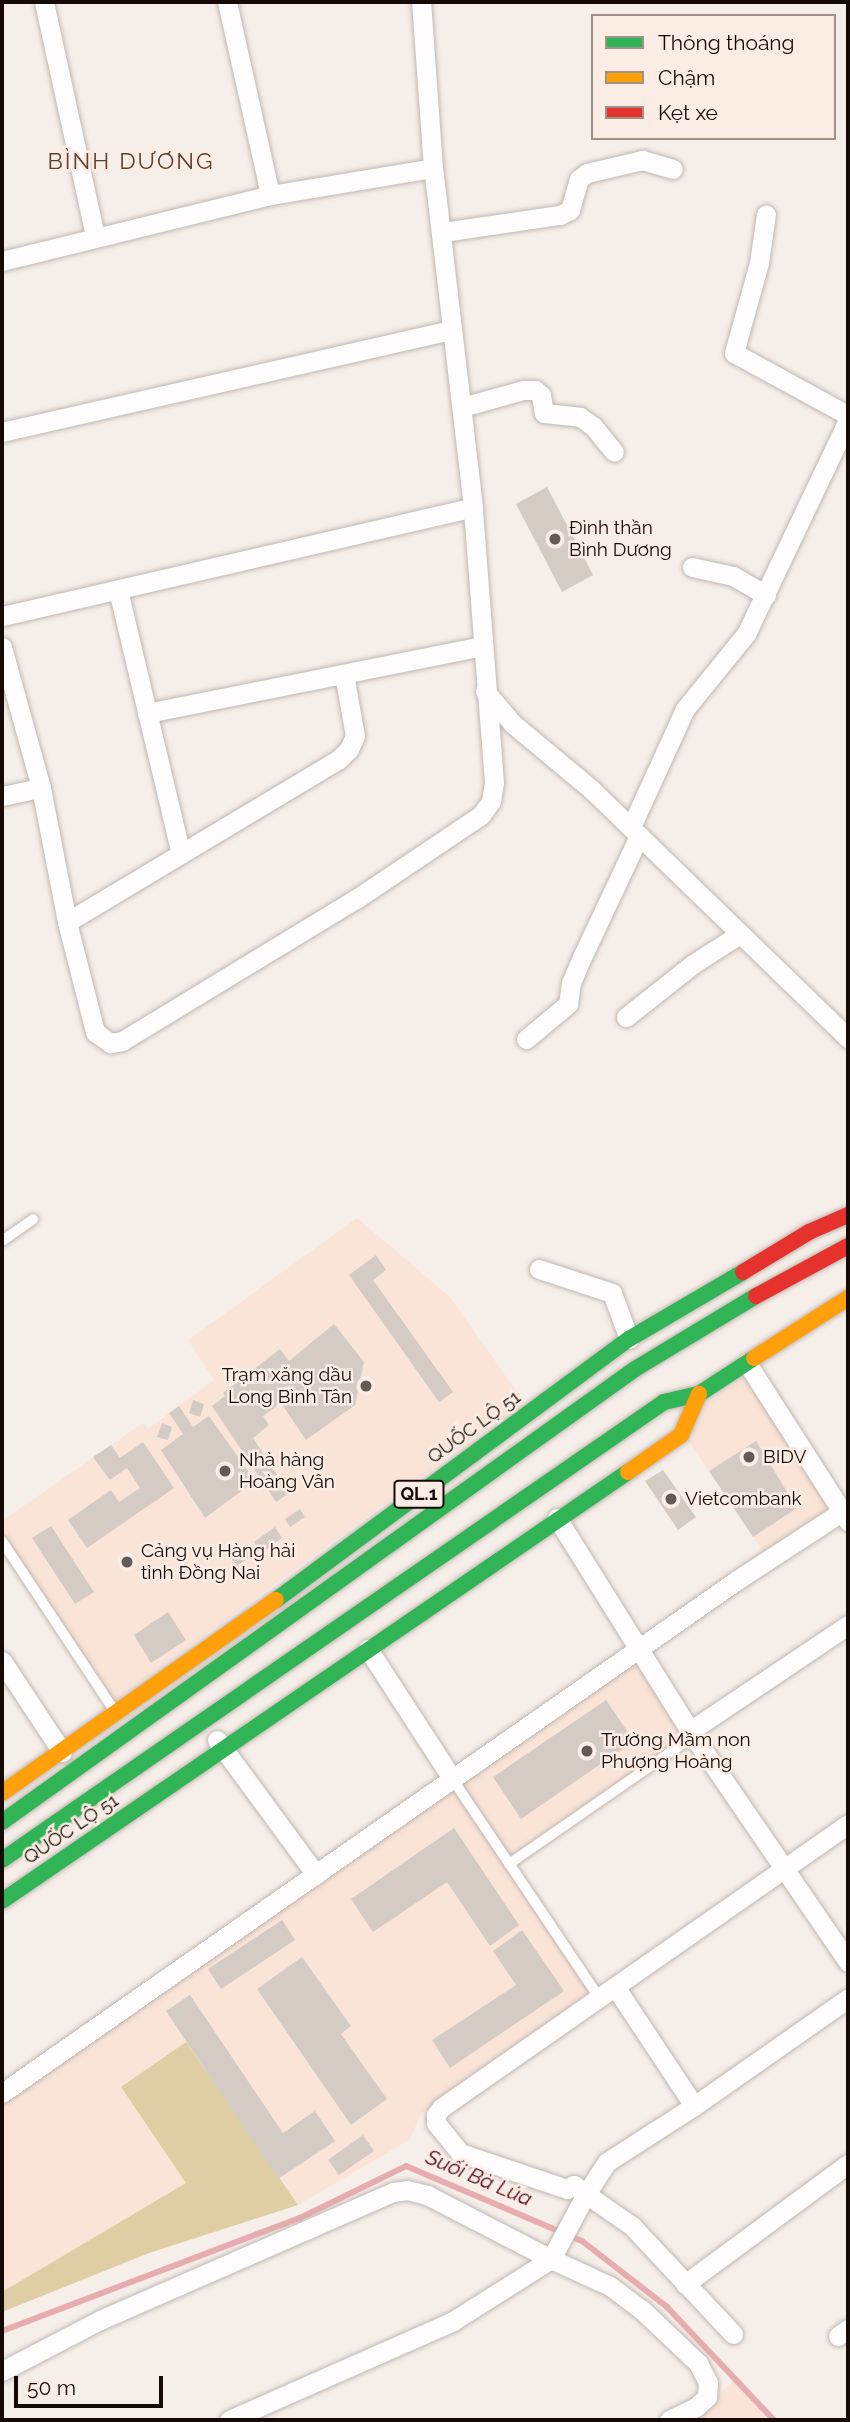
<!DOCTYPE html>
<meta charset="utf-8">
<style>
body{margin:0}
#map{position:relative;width:850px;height:2422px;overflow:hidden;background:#f6eee9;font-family:Raleway,sans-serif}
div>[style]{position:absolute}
.built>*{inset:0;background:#fae4d7}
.forest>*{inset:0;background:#dfcea3}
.stream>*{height:6px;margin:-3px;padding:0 3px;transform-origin:3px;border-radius:3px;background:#e6acaf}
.building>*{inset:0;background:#d3cbc4}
.roads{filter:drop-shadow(0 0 2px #c1b7b1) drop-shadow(0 0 2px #c1b7b1)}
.lane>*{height:10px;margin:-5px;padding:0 5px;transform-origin:5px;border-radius:5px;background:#fefcfc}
.street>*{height:19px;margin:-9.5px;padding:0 9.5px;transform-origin:9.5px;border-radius:9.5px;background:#fefcfc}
.fast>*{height:16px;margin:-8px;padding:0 8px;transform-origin:8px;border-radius:8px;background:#30b455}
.slow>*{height:16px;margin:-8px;padding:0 8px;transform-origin:8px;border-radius:8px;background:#ff9f0a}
.jam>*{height:16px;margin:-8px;padding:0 8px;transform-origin:8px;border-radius:8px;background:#e5322d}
.dots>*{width:19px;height:19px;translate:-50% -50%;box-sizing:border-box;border:4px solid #fbede4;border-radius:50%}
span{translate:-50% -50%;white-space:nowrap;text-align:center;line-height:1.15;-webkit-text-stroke:5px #fbede4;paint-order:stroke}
.shield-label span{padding:2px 5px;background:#fbede4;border:2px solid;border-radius:5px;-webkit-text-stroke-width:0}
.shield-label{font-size:18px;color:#150a05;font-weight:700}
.poi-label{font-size:19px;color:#150a05}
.left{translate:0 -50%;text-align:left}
.right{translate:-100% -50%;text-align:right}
.street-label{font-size:19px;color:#150a05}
.water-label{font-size:21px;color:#51091a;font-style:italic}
.quarter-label{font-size:23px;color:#5c4130;letter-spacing:2px}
.frame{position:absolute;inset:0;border:4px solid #150a05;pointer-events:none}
.legend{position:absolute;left:591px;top:14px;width:245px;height:126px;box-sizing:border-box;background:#fbede4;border:2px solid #9f928b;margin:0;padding:9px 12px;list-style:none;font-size:21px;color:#150a05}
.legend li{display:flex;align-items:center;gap:14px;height:35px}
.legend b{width:35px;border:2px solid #9f928b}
.scale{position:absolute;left:14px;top:2376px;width:149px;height:32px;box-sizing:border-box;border:4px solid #150a05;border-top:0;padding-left:9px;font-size:21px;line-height:24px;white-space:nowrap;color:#150a05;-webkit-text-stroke:5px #fbede4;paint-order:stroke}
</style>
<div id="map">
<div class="built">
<i style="clip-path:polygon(357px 1218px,450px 1297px,524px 1402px,113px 1702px,2px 1535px,2px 1521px,143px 1423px,148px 1429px,214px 1380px,188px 1340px)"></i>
<i style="clip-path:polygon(747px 1376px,833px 1509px,764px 1553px,690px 1443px,708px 1401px)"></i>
<i style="clip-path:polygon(638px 1661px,686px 1737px,510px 1857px,461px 1783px)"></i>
<i style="clip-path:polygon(453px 1788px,592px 1996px,422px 2113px,409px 2140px,298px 2205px,149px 2253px,2px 2312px,2px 2103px)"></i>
<i style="clip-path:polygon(736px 2378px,774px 2420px,685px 2420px,713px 2401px)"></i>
</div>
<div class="forest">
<i style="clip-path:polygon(186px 2042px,298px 2205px,149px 2253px,2px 2312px,2px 2292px,186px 2183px,121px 2087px)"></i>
</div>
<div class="stream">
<i style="left:2px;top:2331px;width:319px;rotate:-20.8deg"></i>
<i style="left:300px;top:2218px;width:118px;rotate:-26.1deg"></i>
<i style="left:406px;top:2166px;width:191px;rotate:23.1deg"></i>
<i style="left:582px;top:2241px;width:108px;rotate:37.8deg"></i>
<i style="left:667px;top:2307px;width:156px;rotate:46.6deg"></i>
</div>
<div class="building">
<i style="clip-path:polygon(547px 487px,593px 575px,562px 592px,516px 504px)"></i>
<i style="clip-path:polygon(376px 1255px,386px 1270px,373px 1280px,453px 1392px,439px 1402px,349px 1275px)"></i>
<i style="clip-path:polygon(334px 1324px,364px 1362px,355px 1405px,306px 1440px,281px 1403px,263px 1416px,269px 1425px,253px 1438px,289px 1493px,276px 1502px,212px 1406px,225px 1396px,223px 1393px,280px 1349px,289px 1361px)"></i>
<i style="clip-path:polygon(193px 1400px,204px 1404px,200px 1417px,189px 1413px)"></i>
<i style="clip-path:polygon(179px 1406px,193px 1427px,209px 1416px,255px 1481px,205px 1518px,161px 1450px,183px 1434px,169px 1413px)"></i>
<i style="clip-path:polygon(162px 1423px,172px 1427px,168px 1440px,157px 1437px)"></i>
<i style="clip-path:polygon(756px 1441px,797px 1508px,753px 1537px,709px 1471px)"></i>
<i style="clip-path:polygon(143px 1442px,174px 1488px,87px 1548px,68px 1520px,111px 1490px,119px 1502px,140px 1488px,127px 1468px,110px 1480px,93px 1457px,111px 1445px,120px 1458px)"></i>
<i style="clip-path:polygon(663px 1470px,696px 1517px,678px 1530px,645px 1481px)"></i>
<i style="clip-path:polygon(300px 1509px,305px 1517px,290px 1527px,285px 1519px)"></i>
<i style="clip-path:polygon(51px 1526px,94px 1592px,75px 1604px,32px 1538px)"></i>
<i style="clip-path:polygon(275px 1527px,282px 1538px,261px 1553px,254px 1542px)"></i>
<i style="clip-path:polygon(247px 1547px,252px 1555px,237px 1566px,231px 1559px)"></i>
<i style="clip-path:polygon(168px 1612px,186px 1640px,151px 1663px,134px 1635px)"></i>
<i style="clip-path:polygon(606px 1700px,634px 1741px,521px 1819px,493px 1777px)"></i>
<i style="clip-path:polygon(454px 1828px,519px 1925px,490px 1946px,447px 1882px,373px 1932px,351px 1899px)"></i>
<i style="clip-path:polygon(282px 1920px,295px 1940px,221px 1989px,208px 1969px)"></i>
<i style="clip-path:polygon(522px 1930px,564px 1991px,450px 2068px,432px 2040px,516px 1985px,493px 1951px)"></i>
<i style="clip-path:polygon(302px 1957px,351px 2026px,341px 2034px,387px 2099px,351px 2125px,257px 1989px)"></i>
<i style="clip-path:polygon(190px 1995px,283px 2133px,315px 2111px,335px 2141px,278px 2179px,166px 2011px)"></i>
<i style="clip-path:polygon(363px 2135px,374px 2151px,339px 2175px,328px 2160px)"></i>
</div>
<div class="roads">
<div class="lane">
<i style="left:2px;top:1241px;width:38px;rotate:-35deg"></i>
<i style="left:2px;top:1541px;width:203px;rotate:56.5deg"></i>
<i style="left:453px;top:1780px;width:264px;rotate:56.1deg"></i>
<i style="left:509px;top:1864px;width:225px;rotate:-34.7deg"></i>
</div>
<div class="street">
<i style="left:44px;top:2px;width:239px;rotate:77.7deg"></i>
<i style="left:227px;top:2px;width:198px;rotate:77.4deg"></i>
<i style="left:443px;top:232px;width:118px;rotate:-8.3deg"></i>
<i style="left:560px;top:215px;width:11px;rotate:-27deg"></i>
<i style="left:570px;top:210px;width:32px;rotate:-74deg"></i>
<i style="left:579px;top:179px;width:10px;rotate:-37deg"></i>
<i style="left:587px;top:173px;width:57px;rotate:-13.3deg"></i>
<i style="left:642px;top:160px;width:32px;rotate:16deg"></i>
<i style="left:2px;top:261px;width:276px;rotate:-13.8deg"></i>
<i style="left:270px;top:195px;width:165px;rotate:-9.4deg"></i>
<i style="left:462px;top:407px;width:63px;rotate:-15.6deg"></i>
<i style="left:523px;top:390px;width:12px"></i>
<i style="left:535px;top:390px;width:8px;rotate:40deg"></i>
<i style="left:541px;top:395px;width:18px;rotate:81deg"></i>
<i style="left:544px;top:413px;width:36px;rotate:6deg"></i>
<i style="left:580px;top:417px;width:16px;rotate:35deg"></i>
<i style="left:593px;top:426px;width:33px;rotate:51deg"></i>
<i style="left:2px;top:432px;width:461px;rotate:-12.8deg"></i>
<i style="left:692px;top:567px;width:42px;rotate:12.4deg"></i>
<i style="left:733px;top:576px;width:38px;rotate:30deg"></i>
<i style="left:118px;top:590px;width:271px;rotate:76.6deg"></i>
<i style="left:2px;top:616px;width:483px;rotate:-13deg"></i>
<i style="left:2px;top:647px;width:146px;rotate:74.5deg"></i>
<i style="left:41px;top:788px;width:136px;rotate:79deg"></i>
<i style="left:67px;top:922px;width:114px;rotate:75.7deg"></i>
<i style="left:95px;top:1032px;width:19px;rotate:36deg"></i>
<i style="left:110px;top:1043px;width:12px;rotate:-9deg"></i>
<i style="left:122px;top:1041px;width:274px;rotate:-31.3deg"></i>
<i style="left:356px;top:899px;width:151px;rotate:-33.9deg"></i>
<i style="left:481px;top:815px;width:17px;rotate:-54deg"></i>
<i style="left:491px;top:801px;width:18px;rotate:-81deg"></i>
<i style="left:494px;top:783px;width:277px;rotate:-94.4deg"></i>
<i style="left:473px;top:507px;width:341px;rotate:-96.7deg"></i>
<i style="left:433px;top:168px;width:166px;rotate:-94.1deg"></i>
<i style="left:485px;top:691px;width:43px;rotate:49.7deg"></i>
<i style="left:513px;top:724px;width:102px;rotate:39.8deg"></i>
<i style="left:591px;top:789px;width:358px;rotate:44.1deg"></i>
<i style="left:147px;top:713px;width:342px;rotate:-11.3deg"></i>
<i style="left:2px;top:796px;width:40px;rotate:-12deg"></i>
<i style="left:631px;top:827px;width:130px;rotate:-65.4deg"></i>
<i style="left:685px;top:709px;width:97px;rotate:-50.9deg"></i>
<i style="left:746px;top:634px;width:237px;rotate:-64.5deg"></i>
<i style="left:848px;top:420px;width:8px;rotate:-120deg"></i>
<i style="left:844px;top:413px;width:125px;rotate:-151.4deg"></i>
<i style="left:734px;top:353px;width:93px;rotate:-74.5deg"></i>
<i style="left:759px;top:263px;width:49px;rotate:-81.9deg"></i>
<i style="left:67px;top:922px;width:316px;rotate:-30.9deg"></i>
<i style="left:338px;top:760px;width:16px;rotate:-45deg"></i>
<i style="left:349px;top:749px;width:14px;rotate:-65deg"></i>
<i style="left:355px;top:736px;width:63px;rotate:-100.1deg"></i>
<i style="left:626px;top:1017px;width:85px;rotate:-38.3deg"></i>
<i style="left:693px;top:964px;width:56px;rotate:-32.6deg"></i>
<i style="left:526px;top:1039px;width:55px;rotate:-39.8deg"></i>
<i style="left:568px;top:1004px;width:21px;rotate:-82deg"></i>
<i style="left:571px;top:983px;width:30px;rotate:-67deg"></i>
<i style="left:583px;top:955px;width:132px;rotate:-64.8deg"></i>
<i style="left:539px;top:1269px;width:77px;rotate:18.2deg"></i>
<i style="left:612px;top:1293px;width:49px;rotate:69.7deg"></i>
<i style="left:747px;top:1363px;width:188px;rotate:57.4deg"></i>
<i style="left:557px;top:1518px;width:251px;rotate:58deg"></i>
<i style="left:690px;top:1731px;width:280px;rotate:55.6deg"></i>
<i style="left:368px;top:1649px;width:156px;rotate:57deg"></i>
<i style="left:2px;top:1661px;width:109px;rotate:56.6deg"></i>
<i style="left:690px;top:1731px;width:190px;rotate:-33.9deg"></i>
<i style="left:217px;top:1740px;width:167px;rotate:53.7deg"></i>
<i style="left:848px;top:1824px;width:496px;rotate:145.1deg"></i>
<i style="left:441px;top:2108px;width:9px;rotate:126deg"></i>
<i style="left:436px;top:2115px;width:8px;rotate:90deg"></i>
<i style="left:436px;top:2123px;width:38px;rotate:51deg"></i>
<i style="left:460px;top:2153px;width:113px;rotate:18.6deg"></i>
<i style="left:567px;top:2189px;width:8px;rotate:-30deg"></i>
<i style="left:574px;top:2185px;width:15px;rotate:37deg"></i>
<i style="left:586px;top:2194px;width:38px;rotate:-57deg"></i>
<i style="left:607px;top:2162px;width:103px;rotate:-32.8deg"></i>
<i style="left:694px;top:2106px;width:188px;rotate:-35deg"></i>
<i style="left:616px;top:1988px;width:141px;rotate:56.5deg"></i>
<i style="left:2px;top:2093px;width:896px;rotate:-34.91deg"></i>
<i style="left:737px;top:1580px;width:126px;rotate:-33.1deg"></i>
<i style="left:685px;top:2284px;width:202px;rotate:-36.4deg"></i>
<i style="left:838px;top:2336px;width:12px;rotate:-35deg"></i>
<i style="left:2px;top:2371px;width:110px;rotate:-27.5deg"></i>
<i style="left:100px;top:2320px;width:320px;rotate:-23.6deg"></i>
<i style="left:393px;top:2192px;width:14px;rotate:-8deg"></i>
<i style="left:407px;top:2190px;width:21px;rotate:14deg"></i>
<i style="left:427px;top:2195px;width:140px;rotate:27.3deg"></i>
<i style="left:551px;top:2259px;width:65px;rotate:24.6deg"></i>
<i style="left:610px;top:2286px;width:39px;rotate:37deg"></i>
<i style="left:641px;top:2309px;width:79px;rotate:43.5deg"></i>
<i style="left:698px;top:2363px;width:22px;rotate:63deg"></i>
<i style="left:708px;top:2383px;width:14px;rotate:94deg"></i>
<i style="left:707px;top:2397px;width:15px;rotate:138deg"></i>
<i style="left:696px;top:2407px;width:30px;rotate:154deg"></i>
<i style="left:229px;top:2420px;width:245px;rotate:-23.8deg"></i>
<i style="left:453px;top:2321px;width:116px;rotate:-32.3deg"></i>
<i style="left:551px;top:2259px;width:74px;rotate:-61.7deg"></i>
<i style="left:586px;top:2194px;width:56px;rotate:34.8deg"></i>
<i style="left:632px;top:2226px;width:148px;rotate:46.9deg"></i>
</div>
<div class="fast">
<i style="left:276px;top:1600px;width:439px;rotate:-36.5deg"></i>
<i style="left:629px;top:1339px;width:132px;rotate:-30.4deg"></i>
<i style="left:2px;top:1822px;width:778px;rotate:-35.59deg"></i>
<i style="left:635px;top:1369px;width:141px;rotate:-31.1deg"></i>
<i style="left:2px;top:1860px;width:805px;rotate:-34.68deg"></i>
<i style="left:664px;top:1402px;width:36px;rotate:-13deg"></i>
<i style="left:699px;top:1394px;width:66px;rotate:-33.2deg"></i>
<i style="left:2px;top:1901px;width:759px;rotate:-34.42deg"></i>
</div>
<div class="slow">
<i style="left:754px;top:1358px;width:112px;rotate:-32.6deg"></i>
<i style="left:628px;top:1472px;width:65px;rotate:-34.9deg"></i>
<i style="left:681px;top:1435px;width:45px;rotate:-66.3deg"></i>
<i style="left:2px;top:1793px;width:335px;rotate:-35.2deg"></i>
</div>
<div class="jam">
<i style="left:743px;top:1272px;width:77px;rotate:-31.2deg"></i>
<i style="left:809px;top:1232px;width:43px;rotate:-23.6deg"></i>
<i style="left:756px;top:1296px;width:105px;rotate:-28.5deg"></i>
</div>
</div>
<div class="dots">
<i style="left:555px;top:539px;background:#645a55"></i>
<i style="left:366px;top:1386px;background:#645a55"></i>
<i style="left:749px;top:1457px;background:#645a55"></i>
<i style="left:225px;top:1471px;background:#645a55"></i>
<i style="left:671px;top:1499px;background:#645a55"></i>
<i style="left:127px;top:1562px;background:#645a55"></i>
<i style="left:587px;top:1751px;background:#645a55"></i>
</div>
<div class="shield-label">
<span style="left:419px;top:1494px">QL.1</span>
</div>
<div class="poi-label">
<span class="left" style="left:569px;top:539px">Đình thần<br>Bình Dương</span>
<span class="right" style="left:352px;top:1386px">Trạm xăng dầu<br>Long Bình Tân</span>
<span class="left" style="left:763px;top:1457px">BIDV</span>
<span class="left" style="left:239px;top:1471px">Nhà hàng<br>Hoàng Vân</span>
<span class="left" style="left:685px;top:1499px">Vietcombank</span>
<span class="left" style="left:141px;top:1562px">Cảng vụ Hàng hải<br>tỉnh Đồng Nai</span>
<span class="left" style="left:601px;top:1751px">Trường Mầm non<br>Phượng Hoàng</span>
</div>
<div class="street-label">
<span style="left:474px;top:1427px;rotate:-36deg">QUỐC LỘ 51</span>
<span style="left:71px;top:1829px;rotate:-34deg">QUỐC LỘ 51</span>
</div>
<div class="water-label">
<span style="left:479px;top:2178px;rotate:23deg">Suối Bà Lúa</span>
</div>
<div class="quarter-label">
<span style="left:131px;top:161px">BÌNH DƯƠNG</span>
</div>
<div class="frame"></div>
<ul class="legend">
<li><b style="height:9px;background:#30b455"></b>Thông thoáng</li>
<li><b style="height:9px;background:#ff9f0a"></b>Chậm</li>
<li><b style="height:9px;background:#e5322d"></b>Kẹt xe</li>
</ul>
<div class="scale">50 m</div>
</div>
